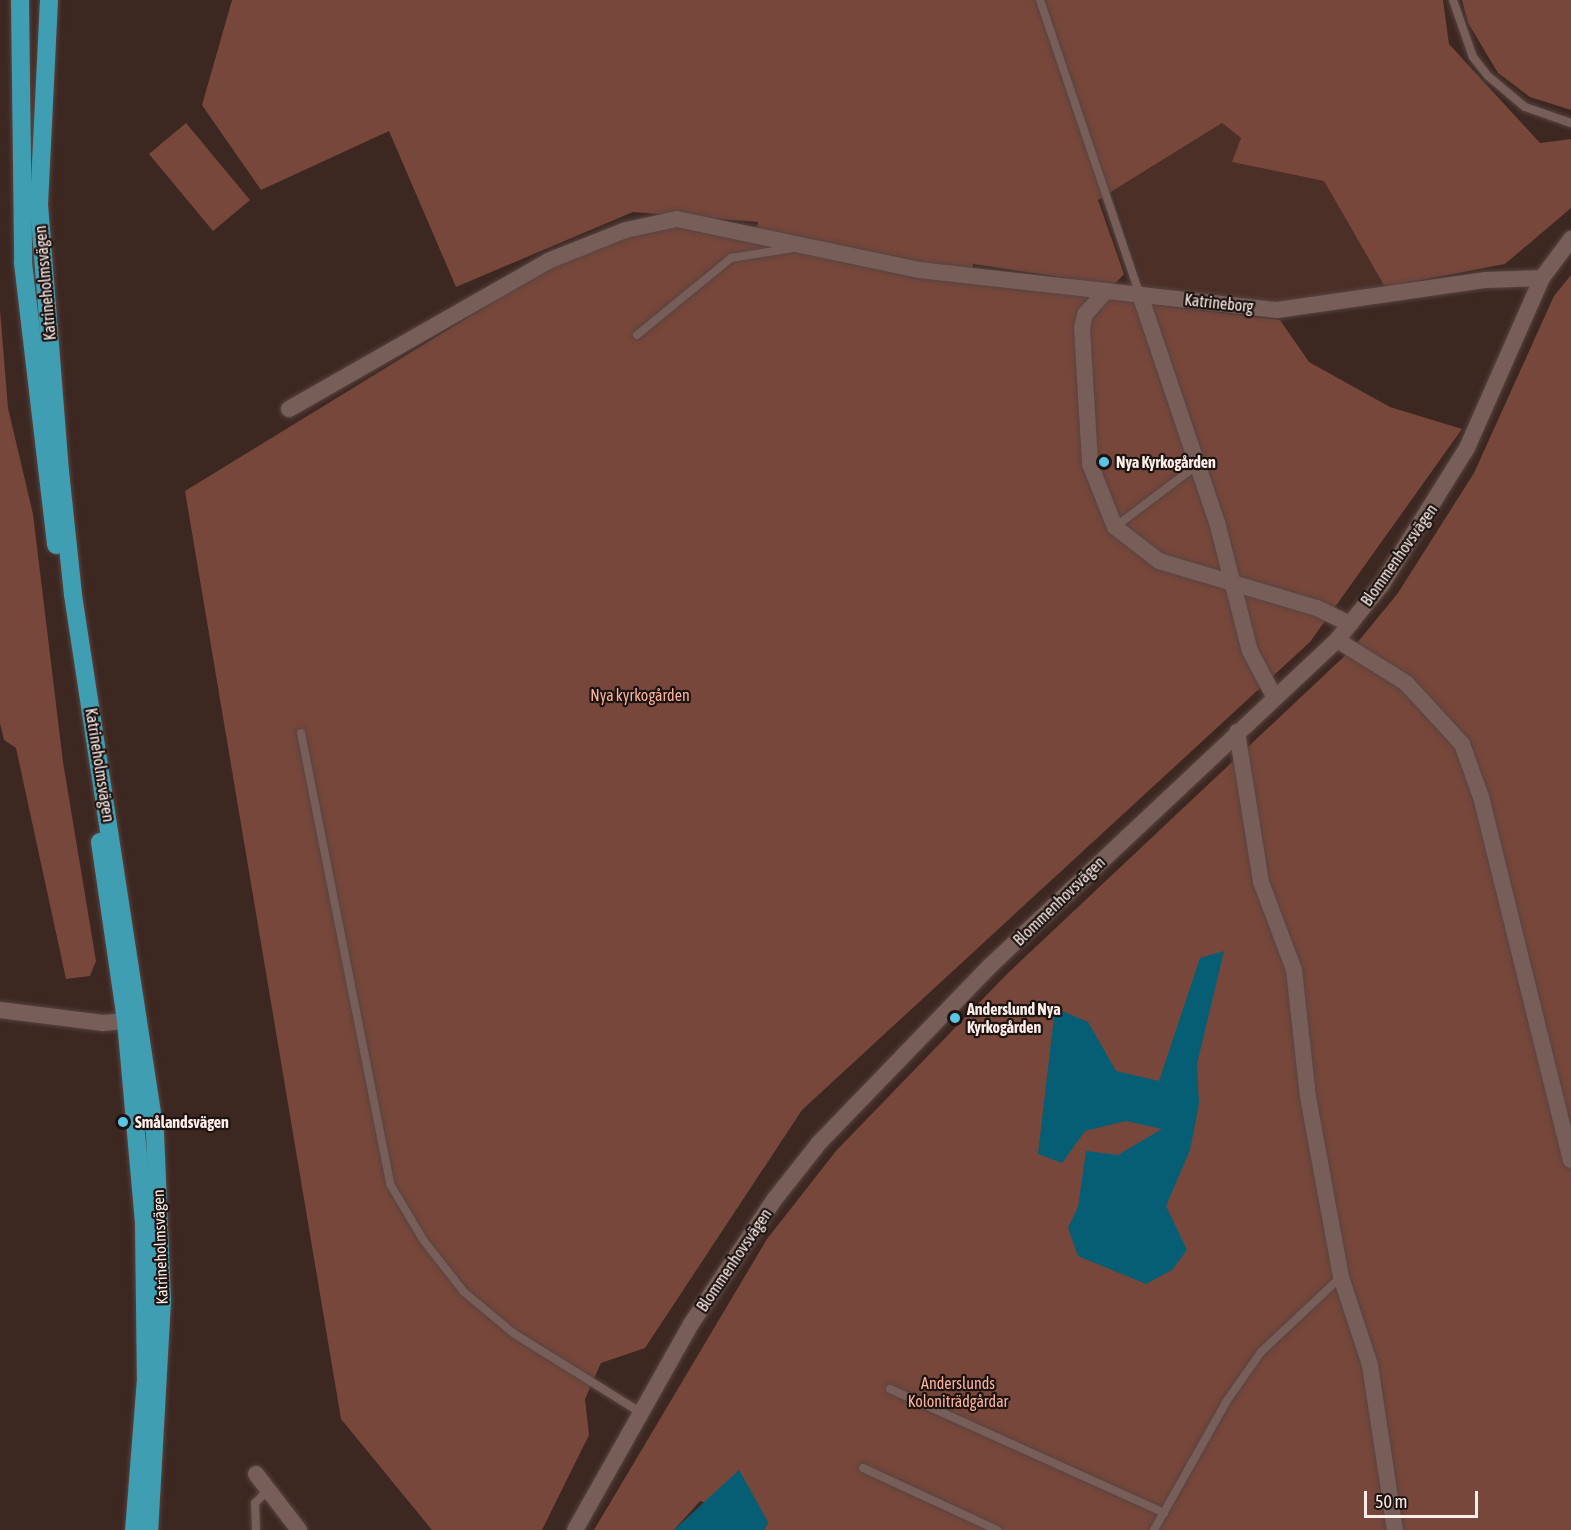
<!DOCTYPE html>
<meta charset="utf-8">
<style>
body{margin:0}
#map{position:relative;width:1571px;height:1530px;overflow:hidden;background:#3d2721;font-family:"Asap Condensed",sans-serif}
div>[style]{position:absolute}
.built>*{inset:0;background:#4c2f27}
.green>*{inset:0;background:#77473b}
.water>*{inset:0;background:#055e73}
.roads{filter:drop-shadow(0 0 2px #574440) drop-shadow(0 0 2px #574440)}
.lane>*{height:8px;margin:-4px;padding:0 4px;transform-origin:4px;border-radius:4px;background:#785e58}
.street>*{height:16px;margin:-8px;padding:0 8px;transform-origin:8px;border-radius:8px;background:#785e58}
.primary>*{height:18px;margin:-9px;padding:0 9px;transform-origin:9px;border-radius:9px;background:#409eb3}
.dots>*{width:16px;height:16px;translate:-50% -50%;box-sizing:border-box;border:3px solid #1d1310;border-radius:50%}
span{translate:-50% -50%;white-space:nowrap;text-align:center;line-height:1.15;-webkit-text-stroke:4.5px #1d1310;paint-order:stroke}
.street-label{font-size:16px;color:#fcede9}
.poi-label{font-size:16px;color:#fcede9;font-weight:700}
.left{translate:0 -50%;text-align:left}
.park-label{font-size:16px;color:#fbb3a1}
.scale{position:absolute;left:1364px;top:1491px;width:114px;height:27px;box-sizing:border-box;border:3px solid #fcede9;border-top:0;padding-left:8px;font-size:18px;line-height:21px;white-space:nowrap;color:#fcede9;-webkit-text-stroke:4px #1d1310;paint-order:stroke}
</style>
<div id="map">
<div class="built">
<i style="clip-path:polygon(1222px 123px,1241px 138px,1233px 162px,1324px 181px,1385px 287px,1275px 304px,1144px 287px,1113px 191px)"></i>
</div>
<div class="green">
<i style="clip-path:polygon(232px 0,1443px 0,1449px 44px,1540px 143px,1571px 139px,1571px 208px,1505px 264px,1385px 287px,1324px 181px,1232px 162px,1241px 138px,1222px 123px,1098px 200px,1124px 274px,1114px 285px,973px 264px,971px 283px,1280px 320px,1309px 362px,1390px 407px,1462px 429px,1310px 642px,802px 1110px,645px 1348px,601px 1363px,585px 1399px,589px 1435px,542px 1530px,432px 1530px,341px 1419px,185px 491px,545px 270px,627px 238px,687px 225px,754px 237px,758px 222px,633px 212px,456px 287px,389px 131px,261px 190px,202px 105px)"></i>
<i style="clip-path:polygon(1462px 0,1571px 0,1571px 110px,1530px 97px,1498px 73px,1468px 23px)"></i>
<i style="clip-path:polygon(186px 123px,250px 200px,213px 231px,149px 154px)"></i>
<i style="clip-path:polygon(1571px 275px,1571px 1530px,764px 1530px,768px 1522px,700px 1501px,674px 1530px,594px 1530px,767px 1239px,836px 1151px,1007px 974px,1352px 649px,1398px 593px,1474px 473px,1554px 296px)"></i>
<i style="clip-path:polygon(0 310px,8px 408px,33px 514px,63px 762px,96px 961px,90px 976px,66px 979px,16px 748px,4px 740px,0 723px)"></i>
</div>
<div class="water">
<i style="clip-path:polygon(1224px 951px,1197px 1064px,1199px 1104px,1190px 1150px,1166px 1206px,1187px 1250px,1172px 1270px,1146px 1284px,1078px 1256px,1068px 1228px,1078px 1207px,1086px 1151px,1118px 1155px,1162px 1129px,1126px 1121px,1085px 1131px,1062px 1163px,1038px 1154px,1055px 1008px,1088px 1022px,1116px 1071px,1159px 1081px,1200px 958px)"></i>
<i style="clip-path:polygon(739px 1470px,768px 1522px,764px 1530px,674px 1530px)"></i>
</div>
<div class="roads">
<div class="lane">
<i style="left:1040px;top:0;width:311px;rotate:71.3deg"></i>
<i style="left:1453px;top:0;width:60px;rotate:70.7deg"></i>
<i style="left:1473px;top:57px;width:24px;rotate:52deg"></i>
<i style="left:1488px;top:76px;width:48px;rotate:40deg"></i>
<i style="left:1525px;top:107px;width:49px;rotate:19.2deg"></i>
<i style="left:637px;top:335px;width:122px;rotate:-39.3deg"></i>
<i style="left:731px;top:258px;width:63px;rotate:-9.2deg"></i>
<i style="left:1115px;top:527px;width:103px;rotate:-37.1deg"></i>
<i style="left:301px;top:733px;width:460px;rotate:78.8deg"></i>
<i style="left:390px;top:1184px;width:66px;rotate:59.2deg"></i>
<i style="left:424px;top:1241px;width:65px;rotate:51.9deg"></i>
<i style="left:464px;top:1292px;width:64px;rotate:39.9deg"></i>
<i style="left:513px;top:1333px;width:150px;rotate:31.9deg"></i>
<i style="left:890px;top:1389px;width:301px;rotate:24.3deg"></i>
<i style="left:863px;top:1468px;width:148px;rotate:24.8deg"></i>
<i style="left:256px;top:1530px;width:27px;rotate:-92deg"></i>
<i style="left:255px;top:1503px;width:18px;rotate:-45deg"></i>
<i style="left:1154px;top:1530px;width:147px;rotate:-60.6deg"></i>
<i style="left:1226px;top:1402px;width:61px;rotate:-55deg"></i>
<i style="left:1261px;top:1352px;width:110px;rotate:-43.2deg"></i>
</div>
<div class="street">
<i style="left:1106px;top:291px;width:31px;rotate:132deg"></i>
<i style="left:1085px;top:314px;width:14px;rotate:102deg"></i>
<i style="left:1082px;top:328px;width:136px;rotate:86.6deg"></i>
<i style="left:1090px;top:464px;width:68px;rotate:68.4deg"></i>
<i style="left:1115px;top:527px;width:56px;rotate:37.7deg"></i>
<i style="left:1159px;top:561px;width:165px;rotate:16.6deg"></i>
<i style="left:1317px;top:608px;width:37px;rotate:26deg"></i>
<i style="left:1140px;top:295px;width:240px;rotate:71.3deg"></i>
<i style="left:1217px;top:522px;width:133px;rotate:75.7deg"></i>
<i style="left:1250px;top:651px;width:53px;rotate:62deg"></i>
<i style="left:289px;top:409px;width:298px;rotate:-29.7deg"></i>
<i style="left:548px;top:261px;width:84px;rotate:-21.7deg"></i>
<i style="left:626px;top:230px;width:52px;rotate:-12.2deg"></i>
<i style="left:677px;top:219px;width:247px;rotate:11.9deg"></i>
<i style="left:919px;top:270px;width:360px;rotate:6.4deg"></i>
<i style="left:1277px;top:310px;width:211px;rotate:-8.2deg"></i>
<i style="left:1486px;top:280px;width:56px;rotate:-2deg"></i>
<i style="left:1337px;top:640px;width:81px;rotate:31.9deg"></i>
<i style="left:1406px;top:683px;width:83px;rotate:47.4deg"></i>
<i style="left:1462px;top:744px;width:56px;rotate:70.3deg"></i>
<i style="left:1481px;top:797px;width:374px;rotate:76.1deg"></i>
<i style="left:1237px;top:732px;width:152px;rotate:80.9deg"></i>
<i style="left:1261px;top:882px;width:94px;rotate:69.4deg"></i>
<i style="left:1294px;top:970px;width:128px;rotate:83.7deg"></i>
<i style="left:1308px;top:1097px;width:183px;rotate:79.6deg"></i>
<i style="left:1341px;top:1277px;width:93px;rotate:71.8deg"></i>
<i style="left:1370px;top:1365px;width:167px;rotate:81.4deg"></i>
<i style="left:0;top:1010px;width:104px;rotate:7.2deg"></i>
<i style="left:103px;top:1023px;width:36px;rotate:-5deg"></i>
<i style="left:256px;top:1474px;width:71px;rotate:52.5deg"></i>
<i style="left:575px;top:1530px;width:236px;rotate:-60.6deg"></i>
<i style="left:691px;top:1324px;width:149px;rotate:-56.2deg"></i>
<i style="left:774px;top:1200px;width:73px;rotate:-51.7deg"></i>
<i style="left:819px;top:1143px;width:248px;rotate:-46deg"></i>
<i style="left:991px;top:965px;width:475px;rotate:-43.2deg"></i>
<i style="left:1337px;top:640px;width:72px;rotate:-51.2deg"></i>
<i style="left:1382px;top:584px;width:160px;rotate:-58deg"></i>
<i style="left:1467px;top:448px;width:186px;rotate:-66.2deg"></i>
<i style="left:1542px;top:278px;width:49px;rotate:-53.4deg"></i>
</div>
<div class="primary">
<i style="left:20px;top:0;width:263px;rotate:89.3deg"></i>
<i style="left:23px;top:263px;width:284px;rotate:83.3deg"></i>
<i style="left:49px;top:0;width:205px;rotate:92.8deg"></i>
<i style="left:39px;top:205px;width:267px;rotate:85.5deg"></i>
<i style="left:60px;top:471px;width:125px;rotate:84deg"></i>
<i style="left:73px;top:595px;width:544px;rotate:81.33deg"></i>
<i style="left:155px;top:1133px;width:168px;rotate:87.6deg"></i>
<i style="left:162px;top:1301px;width:229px;rotate:93.2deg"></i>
<i style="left:100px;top:842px;width:181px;rotate:81.7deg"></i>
<i style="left:126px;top:1021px;width:204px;rotate:84.9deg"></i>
<i style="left:144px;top:1224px;width:155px;rotate:89.3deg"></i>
<i style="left:146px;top:1379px;width:151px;rotate:94.5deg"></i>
</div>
</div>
<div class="dots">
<i style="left:1104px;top:462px;background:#5bc7e7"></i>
<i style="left:955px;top:1018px;background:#5bc7e7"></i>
<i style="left:123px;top:1122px;background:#5bc7e7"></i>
</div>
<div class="street-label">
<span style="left:45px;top:283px;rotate:-95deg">Katrineholmsvägen</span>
<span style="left:1219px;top:303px;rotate:6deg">Katrineborg</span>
<span style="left:1399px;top:555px;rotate:-55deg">Blommenhovsvägen</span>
<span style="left:100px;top:765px;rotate:81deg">Katrineholmsvägen</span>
<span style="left:1059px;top:901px;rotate:-44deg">Blommenhovsvägen</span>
<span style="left:160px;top:1247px;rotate:-92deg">Katrineholmsvägen</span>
<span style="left:734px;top:1260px;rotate:-56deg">Blommenhovsvägen</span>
</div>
<div class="poi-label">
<span class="left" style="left:1116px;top:462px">Nya Kyrkogården</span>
<span class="left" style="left:967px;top:1018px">Anderslund Nya<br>Kyrkogården</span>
<span class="left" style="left:135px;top:1122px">Smålandsvägen</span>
</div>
<div class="park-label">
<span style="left:640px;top:695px">Nya kyrkogården</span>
<span style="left:958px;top:1392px">Anderslunds<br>Koloniträdgårdar</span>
</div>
<div class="scale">50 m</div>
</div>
